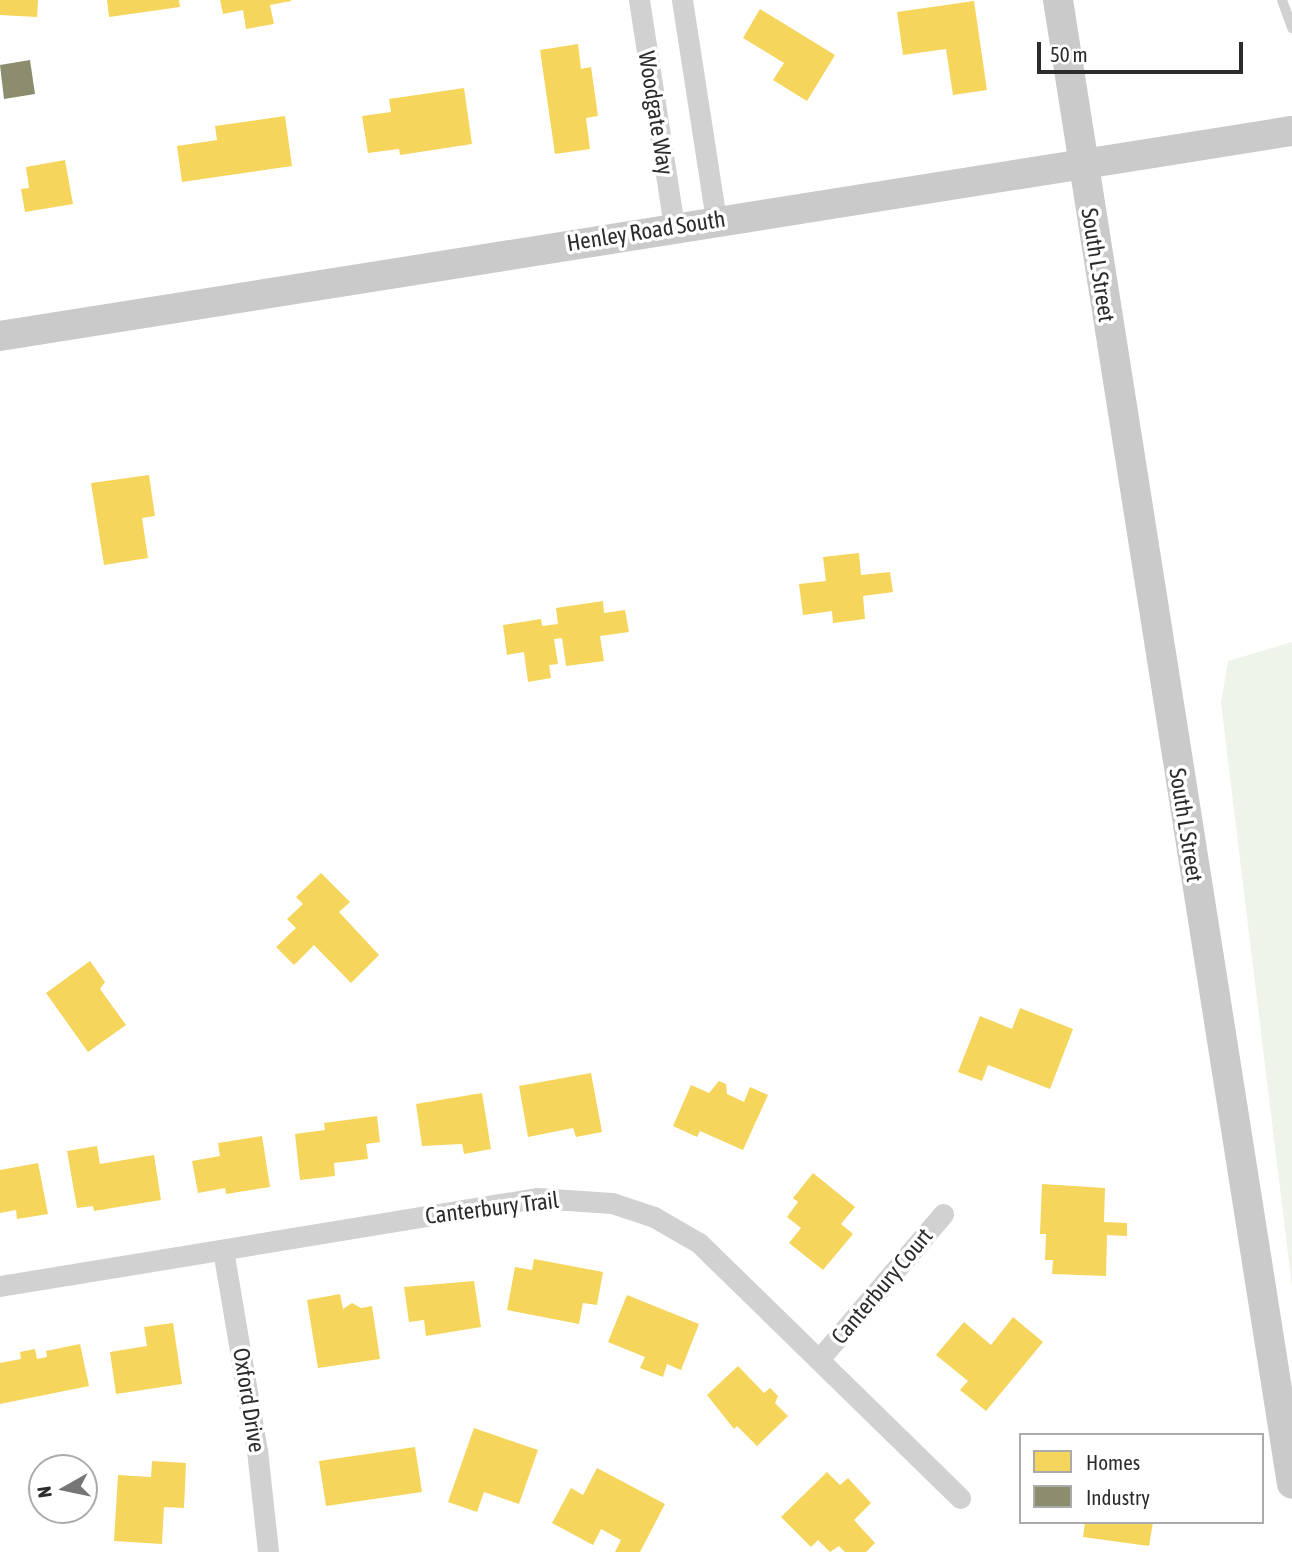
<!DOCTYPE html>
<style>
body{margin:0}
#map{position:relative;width:1292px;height:1552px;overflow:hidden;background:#fff;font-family:"Asap Condensed",sans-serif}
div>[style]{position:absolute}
.green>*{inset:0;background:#eef4ea}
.homes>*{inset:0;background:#f6d55c}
.industry>*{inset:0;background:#8c8c6e}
.lane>*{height:10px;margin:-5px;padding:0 5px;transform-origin:5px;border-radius:5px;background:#d1d1d1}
.street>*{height:21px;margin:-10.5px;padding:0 10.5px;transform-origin:10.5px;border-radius:10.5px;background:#d1d1d1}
.secondary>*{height:30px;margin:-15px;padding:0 15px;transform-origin:15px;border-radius:15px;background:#cacaca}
span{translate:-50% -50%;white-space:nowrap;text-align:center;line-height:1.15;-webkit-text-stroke:7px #fff;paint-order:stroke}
.street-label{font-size:23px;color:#2c2c2c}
.legend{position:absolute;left:1019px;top:1433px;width:245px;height:91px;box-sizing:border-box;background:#fff;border:2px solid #ababab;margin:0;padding:9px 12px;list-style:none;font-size:21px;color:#2c2c2c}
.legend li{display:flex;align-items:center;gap:14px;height:35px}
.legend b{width:35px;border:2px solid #ababab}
.north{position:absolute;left:28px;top:1454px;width:70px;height:70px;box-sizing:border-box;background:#fff;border:2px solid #ababab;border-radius:50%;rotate:261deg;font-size:19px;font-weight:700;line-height:28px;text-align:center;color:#2c2c2c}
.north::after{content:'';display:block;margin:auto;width:24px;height:32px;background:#767676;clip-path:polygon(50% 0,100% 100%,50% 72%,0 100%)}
.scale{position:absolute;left:1037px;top:42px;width:206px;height:32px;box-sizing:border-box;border:4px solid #2c2c2c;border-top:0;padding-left:9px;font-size:21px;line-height:24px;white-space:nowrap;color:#2c2c2c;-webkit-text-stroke:5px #fff;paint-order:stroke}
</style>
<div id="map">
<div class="green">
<i style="clip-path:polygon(1292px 642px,1292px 1287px,1221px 703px,1228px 661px)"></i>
</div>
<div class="homes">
<i style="clip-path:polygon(0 0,38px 0,37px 17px,0 15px)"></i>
<i style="clip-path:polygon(107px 0,179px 0,180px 7px,109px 17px)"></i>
<i style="clip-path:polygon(220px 0,291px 0,291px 1px,270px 5px,274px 24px,246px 29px,243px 10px,223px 14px)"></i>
<i style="clip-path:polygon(974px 1px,987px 90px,953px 95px,946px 49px,903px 55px,897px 12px)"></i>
<i style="clip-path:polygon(760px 9px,835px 55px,807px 101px,773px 80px,784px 63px,743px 38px)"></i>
<i style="clip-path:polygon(578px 44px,581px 69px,591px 67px,598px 116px,586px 118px,590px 149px,555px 154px,540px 50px)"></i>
<i style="clip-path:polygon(464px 88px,472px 144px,400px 155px,399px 149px,368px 153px,362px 116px,391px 112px,389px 99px)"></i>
<i style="clip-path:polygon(285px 116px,292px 166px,182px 182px,177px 146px,217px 140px,215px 126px)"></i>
<i style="clip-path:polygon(65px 160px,73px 204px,25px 212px,21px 189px,29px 188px,26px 167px)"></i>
<i style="clip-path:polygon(149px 475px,155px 516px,142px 518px,148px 558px,104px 565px,91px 483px)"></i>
<i style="clip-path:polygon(859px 553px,861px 575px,890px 572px,893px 592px,863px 596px,865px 619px,833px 623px,832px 611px,803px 615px,799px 584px,826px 581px,823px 557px)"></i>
<i style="clip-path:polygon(603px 601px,604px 613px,625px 610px,629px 632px,600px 636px,604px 661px,566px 666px,562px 638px,554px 639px,558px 664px,549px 665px,551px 678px,528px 682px,524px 652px,507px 655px,503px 625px,541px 619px,542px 626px,558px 624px,556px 608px)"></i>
<i style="clip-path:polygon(321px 873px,350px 902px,339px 912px,379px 955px,351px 983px,314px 945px,294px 965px,276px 947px,296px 928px,287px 919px,303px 904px,296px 897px)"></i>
<i style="clip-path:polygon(90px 961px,105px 982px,100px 989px,126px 1025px,88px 1052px,46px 993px)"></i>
<i style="clip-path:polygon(1020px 1008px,1073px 1029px,1050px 1089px,988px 1065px,982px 1081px,958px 1072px,980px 1016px,1012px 1029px)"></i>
<i style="clip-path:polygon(591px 1073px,602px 1132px,576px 1137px,573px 1128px,528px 1137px,519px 1086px)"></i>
<i style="clip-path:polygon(719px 1081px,726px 1084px,727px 1094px,744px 1102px,750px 1087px,768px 1095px,743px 1150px,700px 1131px,697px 1137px,673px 1126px,691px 1085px,709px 1093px)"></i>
<i style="clip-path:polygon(482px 1093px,491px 1149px,464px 1154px,462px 1144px,422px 1146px,416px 1104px)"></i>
<i style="clip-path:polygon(377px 1116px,380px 1142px,366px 1144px,368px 1159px,334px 1163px,335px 1176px,300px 1180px,295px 1134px,325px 1130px,324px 1123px)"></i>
<i style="clip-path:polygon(262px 1136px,270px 1187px,226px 1194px,225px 1188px,198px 1193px,192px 1161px,220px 1156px,218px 1143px)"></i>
<i style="clip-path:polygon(97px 1146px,100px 1164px,154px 1155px,161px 1200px,94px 1211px,93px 1206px,77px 1208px,67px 1151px)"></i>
<i style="clip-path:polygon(38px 1163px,48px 1214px,17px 1219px,16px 1210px,0 1213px,0 1170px)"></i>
<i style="clip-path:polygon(813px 1173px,855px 1207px,841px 1224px,853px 1234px,823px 1270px,789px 1243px,801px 1228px,787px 1217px,798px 1202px,793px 1198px)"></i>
<i style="clip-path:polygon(1042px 1184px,1105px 1188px,1104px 1222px,1127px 1223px,1127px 1236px,1107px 1235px,1106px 1276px,1052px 1274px,1053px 1260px,1045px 1260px,1046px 1234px,1040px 1234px)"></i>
<i style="clip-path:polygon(534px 1259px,603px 1272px,597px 1305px,583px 1303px,579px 1324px,507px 1310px,515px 1267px,532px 1270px)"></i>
<i style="clip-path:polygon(474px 1281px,481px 1327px,426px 1336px,424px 1320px,409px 1322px,404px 1287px)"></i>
<i style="clip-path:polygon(340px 1294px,343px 1309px,352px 1303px,361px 1308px,372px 1306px,380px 1359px,318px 1368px,307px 1300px)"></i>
<i style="clip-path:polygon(627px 1295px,699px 1324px,681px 1370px,667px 1364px,663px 1377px,640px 1368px,645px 1357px,608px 1342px)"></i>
<i style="clip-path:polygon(1013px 1317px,1043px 1342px,986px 1411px,960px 1390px,968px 1381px,936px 1355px,964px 1322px,991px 1345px)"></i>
<i style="clip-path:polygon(173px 1323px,182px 1384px,116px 1394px,110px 1352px,147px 1346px,144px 1327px)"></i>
<i style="clip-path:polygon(80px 1344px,89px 1386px,0 1404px,0 1363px,21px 1359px,20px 1352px,35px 1349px,37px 1359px,47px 1357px,46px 1351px)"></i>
<i style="clip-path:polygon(738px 1366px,764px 1393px,770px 1388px,778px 1396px,775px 1403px,788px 1416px,757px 1446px,737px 1426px,734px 1429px,707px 1395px)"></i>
<i style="clip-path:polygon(474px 1428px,538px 1450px,519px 1504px,484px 1492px,477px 1512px,448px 1502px)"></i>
<i style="clip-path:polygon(415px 1447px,422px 1492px,326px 1506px,319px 1461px)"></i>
<i style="clip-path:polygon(152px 1461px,186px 1463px,184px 1508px,164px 1507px,162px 1544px,114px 1541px,118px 1475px,151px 1477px)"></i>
<i style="clip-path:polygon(597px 1468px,665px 1504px,640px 1552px,615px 1552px,621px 1540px,601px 1529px,593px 1545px,552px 1523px,571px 1488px,583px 1495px)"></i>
<i style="clip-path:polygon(827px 1472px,840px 1485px,848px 1478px,871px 1503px,854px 1520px,875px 1543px,866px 1552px,845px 1552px,839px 1546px,830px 1552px,818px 1540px,811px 1547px,781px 1517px)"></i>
<i style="clip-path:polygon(1085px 1522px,1153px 1522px,1149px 1546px,1083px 1537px)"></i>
</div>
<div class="industry">
<i style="clip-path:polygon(30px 60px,35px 94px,4px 99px,0 65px)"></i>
</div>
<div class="lane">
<i style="left:1282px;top:0;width:30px;rotate:70deg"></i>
</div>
<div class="street">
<i style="left:639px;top:0;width:229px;rotate:81.2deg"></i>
<i style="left:682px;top:0;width:222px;rotate:81.2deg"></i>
<i style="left:223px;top:1250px;width:203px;rotate:80.4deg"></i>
<i style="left:257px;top:1450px;width:103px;rotate:83.8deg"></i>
<i style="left:0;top:1286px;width:544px;rotate:-9.31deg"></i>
<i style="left:537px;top:1198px;width:75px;rotate:3.8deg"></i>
<i style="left:612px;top:1203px;width:44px;rotate:18.4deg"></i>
<i style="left:654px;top:1217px;width:52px;rotate:30deg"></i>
<i style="left:699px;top:1243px;width:365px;rotate:44.3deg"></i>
<i style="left:821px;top:1357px;width:188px;rotate:-49.5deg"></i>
</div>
<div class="secondary">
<i style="left:1058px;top:0;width:1502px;rotate:81.04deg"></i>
<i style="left:0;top:336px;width:1308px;rotate:-9.02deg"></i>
</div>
<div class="street-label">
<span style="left:656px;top:113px;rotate:81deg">Woodgate Way</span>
<span style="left:646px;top:231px;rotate:-9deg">Henley Road South</span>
<span style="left:1098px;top:265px;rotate:81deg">South L Street</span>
<span style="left:1186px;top:825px;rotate:81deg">South L Street</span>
<span style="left:492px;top:1208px;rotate:-7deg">Canterbury Trail</span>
<span style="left:882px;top:1286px;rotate:-50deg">Canterbury Court</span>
<span style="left:249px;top:1400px;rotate:81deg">Oxford Drive</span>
</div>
<ul class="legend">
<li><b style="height:19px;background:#f6d55c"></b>Homes</li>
<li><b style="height:19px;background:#8c8c6e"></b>Industry</li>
</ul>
<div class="north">N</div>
<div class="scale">50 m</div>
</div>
